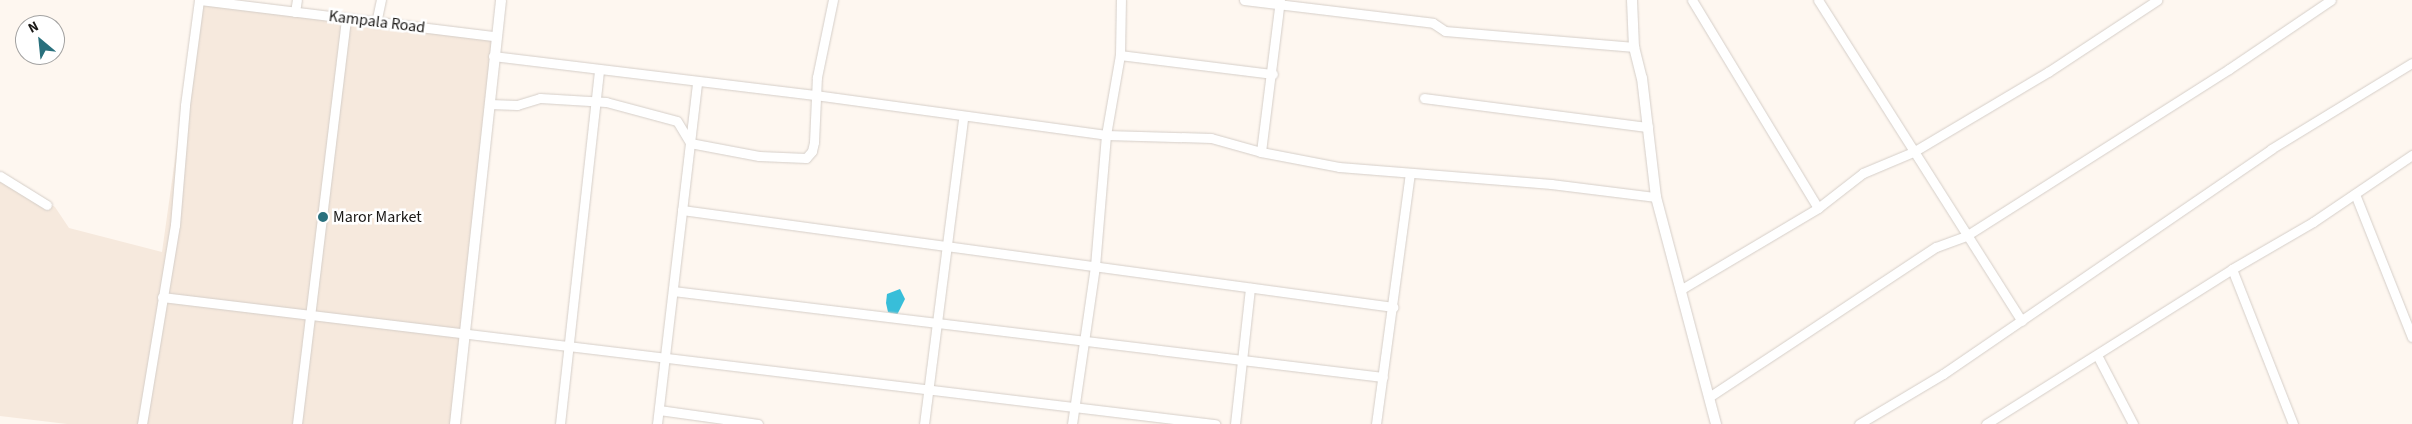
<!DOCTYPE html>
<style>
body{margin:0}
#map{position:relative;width:2412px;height:424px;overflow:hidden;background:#fef7f0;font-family:"Source Sans 3",sans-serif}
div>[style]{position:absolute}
.built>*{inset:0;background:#f6e9dd}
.water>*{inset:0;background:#38bed9}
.roads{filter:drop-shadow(0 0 1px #d5cec8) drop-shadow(0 0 1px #d5cec8)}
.minor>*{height:9px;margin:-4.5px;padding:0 4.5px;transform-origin:4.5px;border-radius:4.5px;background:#fff}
.tertiary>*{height:10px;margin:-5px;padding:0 5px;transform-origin:5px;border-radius:5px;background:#fff}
.dots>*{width:14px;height:14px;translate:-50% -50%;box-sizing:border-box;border:2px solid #fff;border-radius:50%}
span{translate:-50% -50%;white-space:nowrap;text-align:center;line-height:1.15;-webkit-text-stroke:5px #fff;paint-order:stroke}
.street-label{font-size:16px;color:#191715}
.poi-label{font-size:16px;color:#191715}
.left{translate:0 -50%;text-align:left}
.north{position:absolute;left:15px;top:15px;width:50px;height:50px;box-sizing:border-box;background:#fff;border:1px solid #a3a2a1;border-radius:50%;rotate:332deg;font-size:14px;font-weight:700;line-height:20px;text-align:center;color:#191715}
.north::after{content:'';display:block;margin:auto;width:18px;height:22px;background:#29707d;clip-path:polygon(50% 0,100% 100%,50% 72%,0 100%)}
</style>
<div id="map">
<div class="built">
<i style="clip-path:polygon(197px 2px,495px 40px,459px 424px,67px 424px,0 416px,0 174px,55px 207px,69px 228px,162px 252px)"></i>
</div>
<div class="water">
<i style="clip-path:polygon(900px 289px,905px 299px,897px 315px,888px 312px,886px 303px,887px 294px)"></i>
</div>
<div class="roads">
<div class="minor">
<i style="left:200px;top:0;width:297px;rotate:7deg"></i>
<i style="left:1244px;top:0;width:190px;rotate:6.9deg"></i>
<i style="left:1433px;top:23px;width:14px;rotate:34deg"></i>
<i style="left:1445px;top:31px;width:190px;rotate:4.8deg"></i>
<i style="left:1692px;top:0;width:243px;rotate:58.8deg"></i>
<i style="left:1818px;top:0;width:380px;rotate:57.6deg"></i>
<i style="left:295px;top:12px;width:12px;rotate:-81deg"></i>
<i style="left:376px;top:23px;width:24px;rotate:-78deg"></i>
<i style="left:1120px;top:55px;width:154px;rotate:7.1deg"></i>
<i style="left:493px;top:56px;width:324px;rotate:6.9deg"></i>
<i style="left:815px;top:95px;width:294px;rotate:7.8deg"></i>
<i style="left:1106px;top:135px;width:105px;rotate:1.6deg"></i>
<i style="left:1211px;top:138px;width:52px;rotate:15.6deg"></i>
<i style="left:1261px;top:152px;width:79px;rotate:10.9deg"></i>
<i style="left:1339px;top:167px;width:213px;rotate:4.6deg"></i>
<i style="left:1551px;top:184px;width:106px;rotate:7.1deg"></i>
<i style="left:1424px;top:98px;width:226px;rotate:7.4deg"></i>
<i style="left:489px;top:104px;width:28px;rotate:2deg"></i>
<i style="left:517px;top:105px;width:24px;rotate:-17deg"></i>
<i style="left:540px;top:98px;width:66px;rotate:3.5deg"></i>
<i style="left:606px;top:102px;width:73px;rotate:15deg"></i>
<i style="left:677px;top:121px;width:26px;rotate:59deg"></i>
<i style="left:690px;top:143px;width:70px;rotate:10.7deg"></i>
<i style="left:759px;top:156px;width:47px;rotate:2.4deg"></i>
<i style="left:806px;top:158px;width:9px;rotate:-49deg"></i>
<i style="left:812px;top:151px;width:9px;rotate:-77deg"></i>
<i style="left:814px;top:142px;width:65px;rotate:-87.4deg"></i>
<i style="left:817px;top:77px;width:79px;rotate:-78.3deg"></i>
<i style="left:1261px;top:152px;width:153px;rotate:-82.9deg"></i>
<i style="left:0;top:176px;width:55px;rotate:31.7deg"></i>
<i style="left:2355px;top:194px;width:154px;rotate:68.3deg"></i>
<i style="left:682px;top:210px;width:718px;rotate:7.77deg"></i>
<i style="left:2232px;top:269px;width:167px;rotate:68.5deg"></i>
<i style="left:1680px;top:290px;width:161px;rotate:-30.7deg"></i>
<i style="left:1818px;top:208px;width:57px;rotate:-37.9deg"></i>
<i style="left:1863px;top:173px;width:54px;rotate:-22.8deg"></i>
<i style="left:1913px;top:152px;width:157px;rotate:-30.7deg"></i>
<i style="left:2048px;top:72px;width:131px;rotate:-33.4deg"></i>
<i style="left:673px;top:291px;width:715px;rotate:6.91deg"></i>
<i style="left:162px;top:297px;width:1061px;rotate:6.88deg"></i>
<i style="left:2097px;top:355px;width:78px;rotate:62.4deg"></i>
<i style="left:1709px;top:397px;width:272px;rotate:-33.5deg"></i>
<i style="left:1936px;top:247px;width:32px;rotate:-20deg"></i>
<i style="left:1966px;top:236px;width:312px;rotate:-32.4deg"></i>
<i style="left:2229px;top:69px;width:123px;rotate:-34.1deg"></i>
<i style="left:659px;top:410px;width:100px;rotate:8deg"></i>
<i style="left:142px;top:424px;width:202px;rotate:-80.6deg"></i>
<i style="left:175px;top:225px;width:120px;rotate:-85.2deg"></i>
<i style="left:185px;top:105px;width:106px;rotate:-82.4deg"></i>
<i style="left:297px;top:424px;width:409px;rotate:-83.1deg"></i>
<i style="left:560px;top:424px;width:357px;rotate:-83.7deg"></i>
<i style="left:657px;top:424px;width:345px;rotate:-83.3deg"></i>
<i style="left:924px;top:424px;width:308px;rotate:-82.7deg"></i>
<i style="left:1072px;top:424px;width:160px;rotate:-81.7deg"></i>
<i style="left:1095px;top:266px;width:131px;rotate:-85.2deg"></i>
<i style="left:1106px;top:135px;width:81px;rotate:-80.1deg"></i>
<i style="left:1120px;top:55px;width:55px;rotate:-89deg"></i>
<i style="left:1235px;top:424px;width:137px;rotate:-83.7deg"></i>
<i style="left:1376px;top:424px;width:253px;rotate:-82.3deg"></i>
<i style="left:1859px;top:424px;width:98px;rotate:-30.8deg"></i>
<i style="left:1943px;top:374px;width:398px;rotate:-34.4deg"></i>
<i style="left:2271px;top:149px;width:165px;rotate:-31.4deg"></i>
<i style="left:1986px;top:424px;width:291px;rotate:-32.2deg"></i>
<i style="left:2232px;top:269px;width:94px;rotate:-30.1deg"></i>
<i style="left:2313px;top:222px;width:120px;rotate:-34.1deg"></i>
</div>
<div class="tertiary">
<i style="left:1632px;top:0;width:47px;rotate:87.6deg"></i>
<i style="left:1634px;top:47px;width:32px;rotate:76deg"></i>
<i style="left:1642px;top:78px;width:120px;rotate:83.3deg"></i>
<i style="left:1656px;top:197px;width:235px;rotate:75.2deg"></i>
<i style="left:455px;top:424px;width:426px;rotate:-83.8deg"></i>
</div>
</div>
<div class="dots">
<i style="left:323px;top:217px;background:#29707d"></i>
</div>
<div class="street-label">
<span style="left:377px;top:22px;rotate:7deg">Kampala Road</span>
</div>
<div class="poi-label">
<span class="left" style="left:333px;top:217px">Maror Market</span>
</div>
<div class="north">N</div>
</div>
